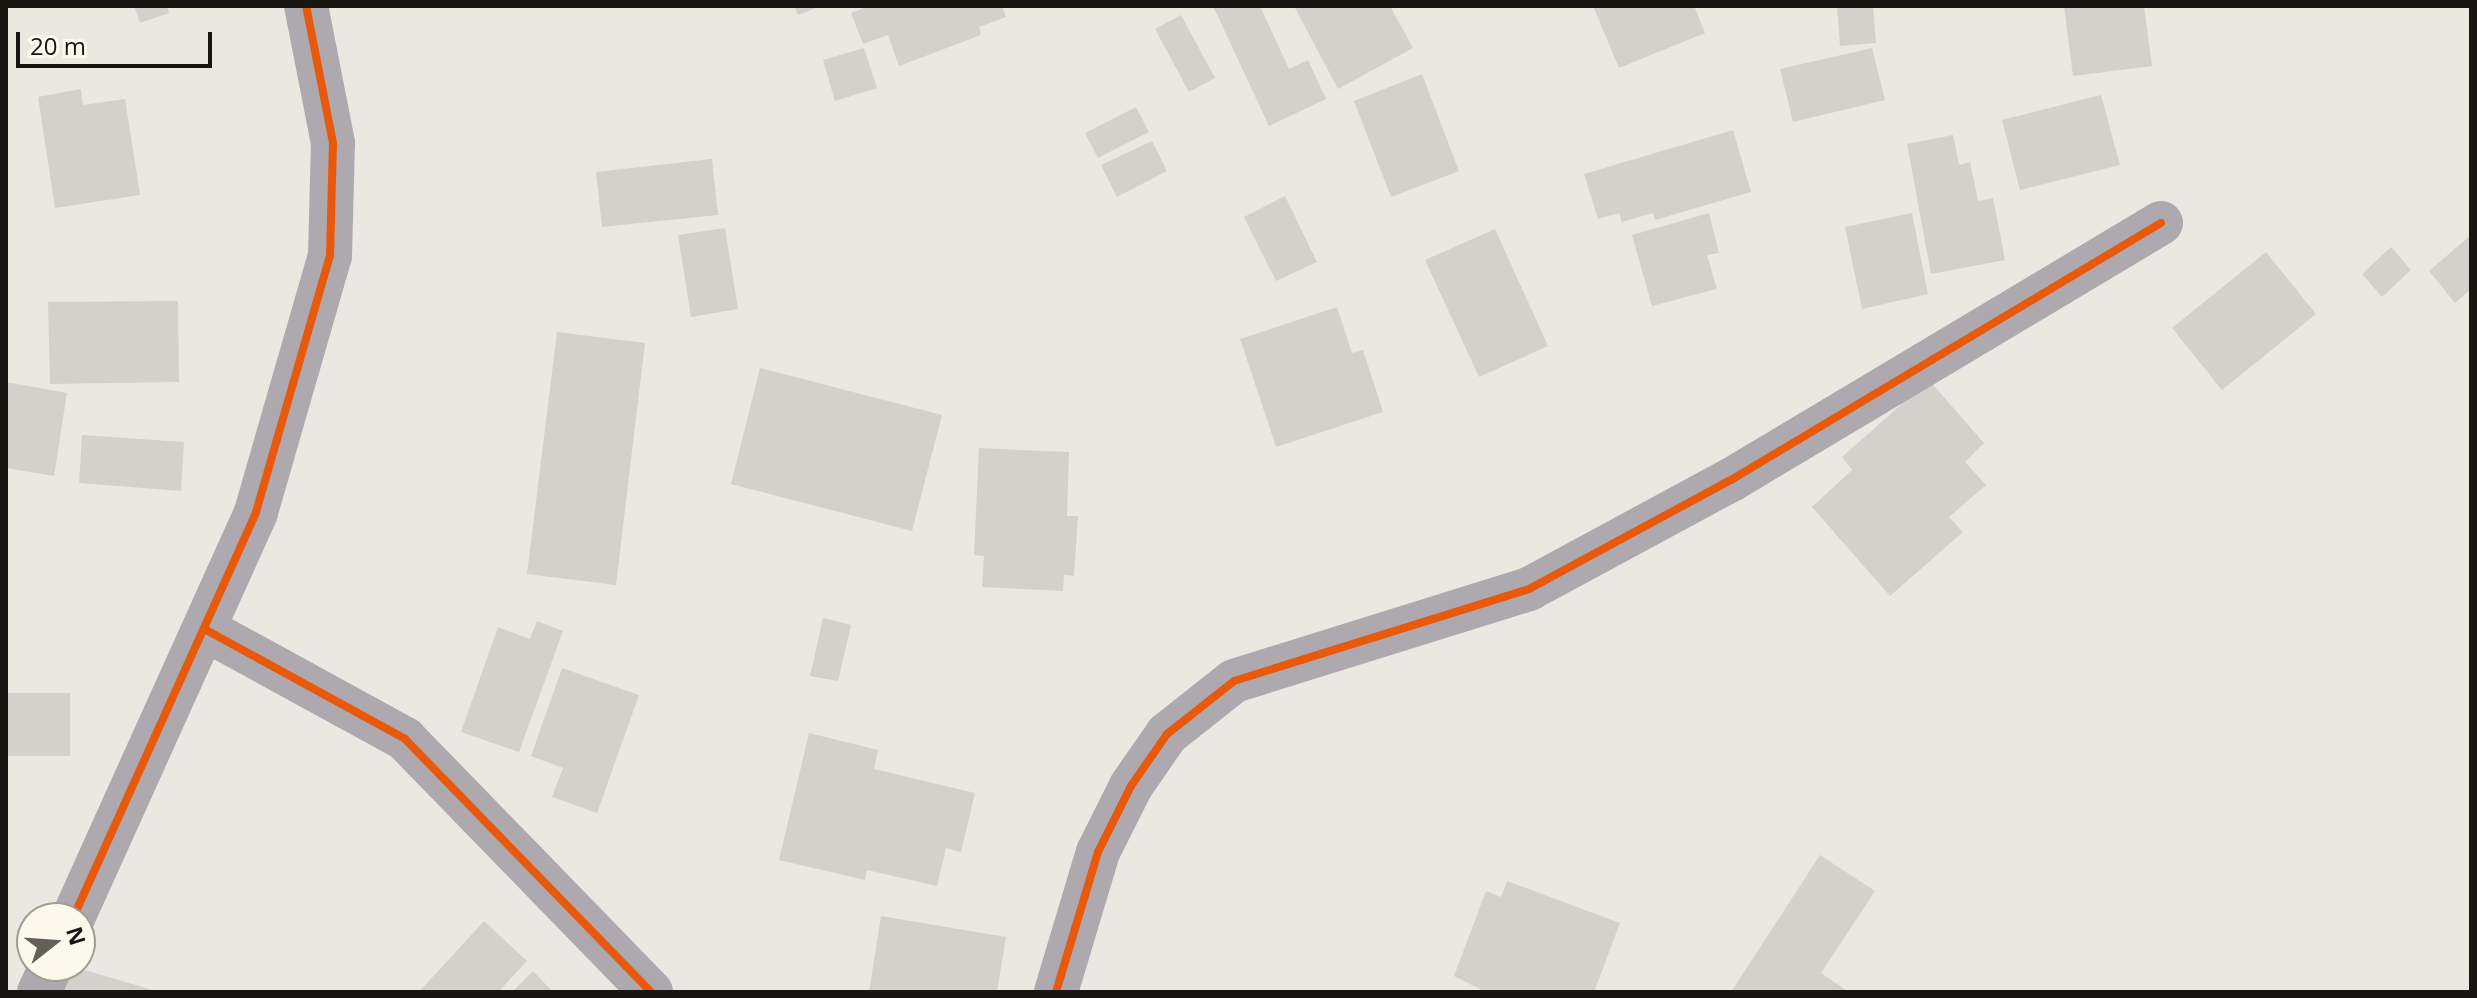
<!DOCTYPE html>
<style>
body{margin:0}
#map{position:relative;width:2477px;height:998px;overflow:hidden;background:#eae8e1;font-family:"Open Sans",sans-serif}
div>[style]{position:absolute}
.building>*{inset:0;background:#d3d1cc}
.minor>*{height:44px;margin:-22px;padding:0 22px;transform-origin:22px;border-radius:22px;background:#aea9af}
.cycleway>*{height:8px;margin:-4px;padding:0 4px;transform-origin:4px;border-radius:4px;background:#e8590c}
span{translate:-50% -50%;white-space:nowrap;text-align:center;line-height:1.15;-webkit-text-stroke:6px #fcf8eb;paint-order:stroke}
.frame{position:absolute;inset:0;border:8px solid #181612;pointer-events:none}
.north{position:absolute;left:16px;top:902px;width:80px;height:80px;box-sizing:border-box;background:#fcf8eb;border:2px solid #a19e94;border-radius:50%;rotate:73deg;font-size:22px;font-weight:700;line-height:32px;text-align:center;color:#181612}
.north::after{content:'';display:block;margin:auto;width:28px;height:36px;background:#62605a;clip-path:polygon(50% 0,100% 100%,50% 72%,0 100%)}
.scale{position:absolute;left:16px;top:32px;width:196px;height:36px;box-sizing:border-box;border:4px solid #181612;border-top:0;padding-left:10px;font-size:24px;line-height:28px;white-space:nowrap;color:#181612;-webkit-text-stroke:6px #fcf8eb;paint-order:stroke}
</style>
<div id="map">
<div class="building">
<i style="clip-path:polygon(134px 6px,167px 6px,169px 13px,140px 23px)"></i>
<i style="clip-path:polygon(794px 6px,821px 6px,798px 15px)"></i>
<i style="clip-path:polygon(869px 6px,1002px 6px,1006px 17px,979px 27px,981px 35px,899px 66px,888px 35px,863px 44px,851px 13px)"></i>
<i style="clip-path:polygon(1213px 6px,1260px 6px,1289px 69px,1308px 60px,1326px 99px,1269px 126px)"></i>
<i style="clip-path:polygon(1294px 6px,1390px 6px,1413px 48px,1338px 89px)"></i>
<i style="clip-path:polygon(1593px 6px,1694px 6px,1705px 33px,1619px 68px)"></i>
<i style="clip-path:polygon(1837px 6px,1873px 6px,1876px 43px,1840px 46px)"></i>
<i style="clip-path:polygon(2064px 6px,2144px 6px,2152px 66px,2073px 76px)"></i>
<i style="clip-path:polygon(1181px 15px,1215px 78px,1189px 92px,1155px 29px)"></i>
<i style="clip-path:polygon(864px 48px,877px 88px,835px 101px,823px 60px)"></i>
<i style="clip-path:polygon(1872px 48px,1885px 100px,1793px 122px,1780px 69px)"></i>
<i style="clip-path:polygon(1422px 74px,1459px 171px,1391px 197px,1354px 101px)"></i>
<i style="clip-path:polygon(81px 89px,83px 105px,125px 99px,140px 195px,55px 208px,38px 97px)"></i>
<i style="clip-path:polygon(2101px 95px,2120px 165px,2020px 190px,2002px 120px)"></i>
<i style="clip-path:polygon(1136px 107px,1149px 132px,1098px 158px,1085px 133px)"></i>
<i style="clip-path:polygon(1733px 130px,1751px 192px,1655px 220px,1653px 213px,1622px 222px,1619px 213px,1598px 219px,1584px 174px)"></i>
<i style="clip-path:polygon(1953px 135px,1959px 165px,1970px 162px,1978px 201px,1993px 198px,2005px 260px,1931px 274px,1907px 144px)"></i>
<i style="clip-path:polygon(1152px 141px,1167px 171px,1117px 197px,1101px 165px)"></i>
<i style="clip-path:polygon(712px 159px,718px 215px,602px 227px,596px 172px)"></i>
<i style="clip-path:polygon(1285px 196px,1317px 262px,1276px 281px,1244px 217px)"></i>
<i style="clip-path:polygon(1709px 213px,1719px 253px,1707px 255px,1717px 289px,1652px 306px,1632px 235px)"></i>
<i style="clip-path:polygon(1912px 213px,1928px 294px,1862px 309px,1845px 227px)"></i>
<i style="clip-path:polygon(725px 228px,738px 309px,691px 317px,678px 235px)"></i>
<i style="clip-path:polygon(1495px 229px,1548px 346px,1479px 377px,1425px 260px)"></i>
<i style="clip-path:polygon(2471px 235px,2471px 289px,2455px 303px,2429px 271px)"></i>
<i style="clip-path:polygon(2391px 247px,2411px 270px,2382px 297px,2362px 274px)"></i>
<i style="clip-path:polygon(2266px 252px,2316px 314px,2222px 390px,2172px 328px)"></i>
<i style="clip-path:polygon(178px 301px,179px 382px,50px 384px,48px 302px)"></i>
<i style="clip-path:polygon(1337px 307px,1352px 353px,1363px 350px,1383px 412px,1276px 447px,1240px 339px)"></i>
<i style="clip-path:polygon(557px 332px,645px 343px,616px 585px,527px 574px)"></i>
<i style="clip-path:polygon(760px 368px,942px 415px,912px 531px,731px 484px)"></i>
<i style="clip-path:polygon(1929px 380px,1984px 443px,1965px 462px,1986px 485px,1949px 517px,1963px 532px,1890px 596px,1812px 507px,1852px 470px,1842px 457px)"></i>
<i style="clip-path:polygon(6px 382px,67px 393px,54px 476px,6px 468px)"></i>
<i style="clip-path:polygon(82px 435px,184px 442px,181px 491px,79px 483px)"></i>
<i style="clip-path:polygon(979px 448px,1069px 452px,1067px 516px,1078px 516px,1074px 576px,1064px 575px,1063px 591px,982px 587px,984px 556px,974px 555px)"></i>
<i style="clip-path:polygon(823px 618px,851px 625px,838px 681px,810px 676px)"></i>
<i style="clip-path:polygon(537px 621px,563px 631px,519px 752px,461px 732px,498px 627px,530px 639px)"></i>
<i style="clip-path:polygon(562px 668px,639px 695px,597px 813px,552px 797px,563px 768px,531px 756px)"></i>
<i style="clip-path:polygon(6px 693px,70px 693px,70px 756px,6px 756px)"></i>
<i style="clip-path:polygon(809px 733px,878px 750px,874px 769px,975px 793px,961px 852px,946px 848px,937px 886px,867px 870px,865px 880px,779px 860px)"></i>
<i style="clip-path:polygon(1820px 855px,1875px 891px,1821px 973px,1849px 992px,1731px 992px)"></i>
<i style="clip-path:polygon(1507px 881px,1620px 923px,1594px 992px,1486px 992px,1454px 976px,1486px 891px,1501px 897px)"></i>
<i style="clip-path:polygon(881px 916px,1006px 937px,997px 992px,869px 992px)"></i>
<i style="clip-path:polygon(484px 921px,527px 961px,498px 992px,419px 992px)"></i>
<i style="clip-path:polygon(71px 966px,156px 991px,156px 992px,59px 992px)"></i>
<i style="clip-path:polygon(533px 971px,553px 992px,512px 992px)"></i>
</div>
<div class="minor">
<i style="left:208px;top:631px;width:225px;rotate:28.7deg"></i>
<i style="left:405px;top:739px;width:353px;rotate:45.8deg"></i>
<i style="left:73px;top:918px;width:445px;rotate:-65.7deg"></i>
<i style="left:256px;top:512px;width:266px;rotate:-73.9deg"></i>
<i style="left:330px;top:256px;width:113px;rotate:-88.5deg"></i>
<i style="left:333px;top:143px;width:140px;rotate:-101.1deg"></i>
<i style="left:39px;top:992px;width:29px;rotate:-65deg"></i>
<i style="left:1056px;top:992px;width:146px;rotate:-73.3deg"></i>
<i style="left:1098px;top:852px;width:74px;rotate:-63.4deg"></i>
<i style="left:1131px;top:786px;width:63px;rotate:-55.3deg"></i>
<i style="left:1167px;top:734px;width:85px;rotate:-38.3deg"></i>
<i style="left:1234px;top:681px;width:309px;rotate:-17.3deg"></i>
<i style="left:1529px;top:589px;width:230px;rotate:-28.4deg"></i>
<i style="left:1731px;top:480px;width:501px;rotate:-30.87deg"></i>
</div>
<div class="cycleway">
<i style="left:208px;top:631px;width:225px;rotate:28.7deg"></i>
<i style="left:405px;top:739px;width:353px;rotate:45.8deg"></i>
<i style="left:73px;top:918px;width:445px;rotate:-65.7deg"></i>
<i style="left:256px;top:512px;width:266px;rotate:-73.9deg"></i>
<i style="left:330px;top:256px;width:113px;rotate:-88.5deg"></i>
<i style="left:333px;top:143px;width:140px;rotate:-101.1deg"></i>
<i style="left:1056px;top:992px;width:146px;rotate:-73.3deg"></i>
<i style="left:1098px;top:852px;width:74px;rotate:-63.4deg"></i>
<i style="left:1131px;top:786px;width:63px;rotate:-55.3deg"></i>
<i style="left:1167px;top:734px;width:85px;rotate:-38.3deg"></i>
<i style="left:1234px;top:681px;width:309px;rotate:-17.3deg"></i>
<i style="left:1529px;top:589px;width:230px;rotate:-28.4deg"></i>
<i style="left:1731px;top:480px;width:501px;rotate:-30.87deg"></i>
</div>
<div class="frame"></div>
<div class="north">N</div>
<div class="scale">20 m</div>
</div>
